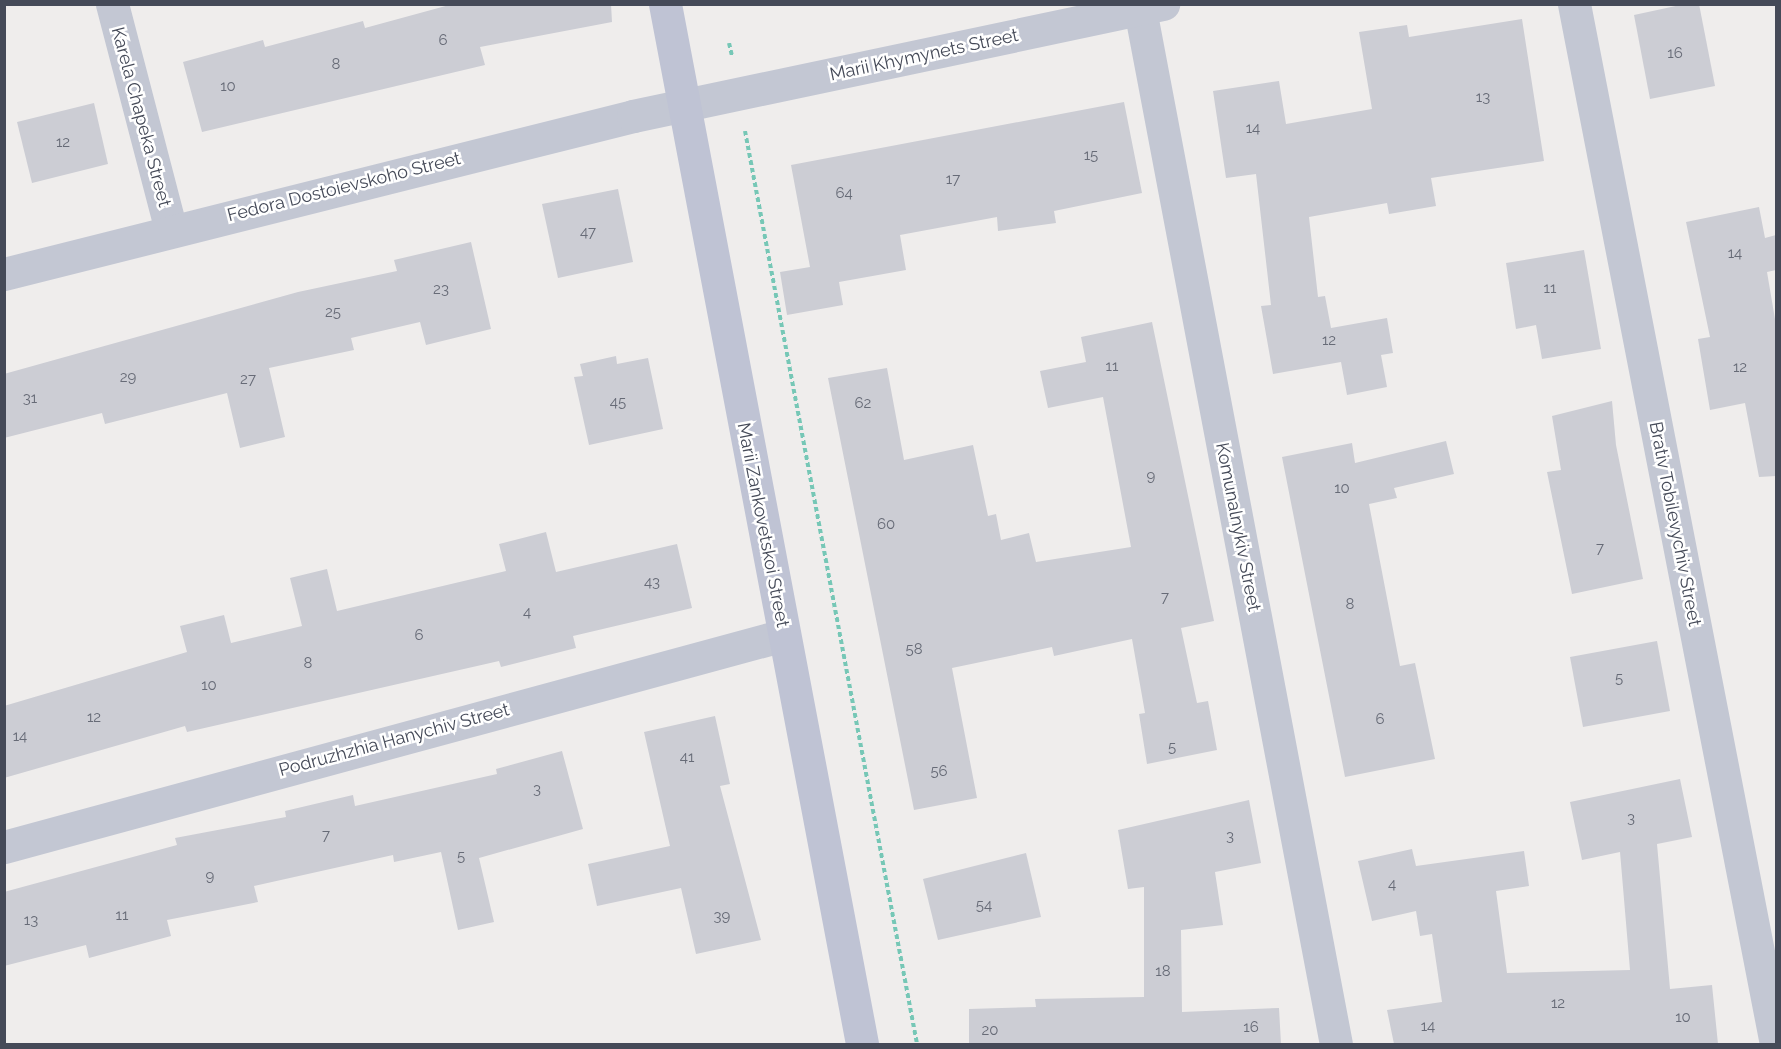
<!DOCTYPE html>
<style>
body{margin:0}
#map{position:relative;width:1781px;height:1049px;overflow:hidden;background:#efedec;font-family:Raleway,sans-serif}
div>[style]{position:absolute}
.building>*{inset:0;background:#cccdd4}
.path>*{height:4px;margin-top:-2px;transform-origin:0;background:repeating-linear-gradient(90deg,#76c7b6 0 4.5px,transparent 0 7.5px)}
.street>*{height:33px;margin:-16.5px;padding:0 16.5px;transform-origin:16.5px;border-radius:16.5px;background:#c3c7d3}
.secondary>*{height:33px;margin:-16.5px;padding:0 16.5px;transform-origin:16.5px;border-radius:16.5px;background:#bfc3d4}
span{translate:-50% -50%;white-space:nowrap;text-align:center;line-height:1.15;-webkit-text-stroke:5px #fff;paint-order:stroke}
.number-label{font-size:15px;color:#676b77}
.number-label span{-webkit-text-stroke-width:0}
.street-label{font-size:18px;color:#454a58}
.frame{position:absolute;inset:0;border:6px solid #454a58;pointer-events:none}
</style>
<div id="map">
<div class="building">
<i style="clip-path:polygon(453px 4px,611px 4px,612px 22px,480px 47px,485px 65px,202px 132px,183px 62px,263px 40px,265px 47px,363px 21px,365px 28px)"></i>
<i style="clip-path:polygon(1685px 4px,1699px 4px,1715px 86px,1650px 99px,1634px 15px)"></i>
<i style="clip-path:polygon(1522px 19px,1544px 161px,1431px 178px,1436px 206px,1389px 214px,1387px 203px,1309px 217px,1318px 297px,1325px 296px,1331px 328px,1387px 318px,1393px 353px,1381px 355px,1387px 387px,1347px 395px,1341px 362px,1273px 374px,1261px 306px,1271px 305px,1256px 174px,1226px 178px,1213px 91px,1279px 81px,1286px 124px,1372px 109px,1359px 32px,1407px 25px,1409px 37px)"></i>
<i style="clip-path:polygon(1124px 102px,1142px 193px,1054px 211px,1056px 223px,998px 231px,997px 217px,900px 235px,906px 270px,839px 282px,843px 305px,787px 315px,780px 272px,810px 267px,791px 165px)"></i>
<i style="clip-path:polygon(94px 103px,108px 164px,32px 183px,17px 122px)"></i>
<i style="clip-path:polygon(618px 189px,633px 262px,558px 278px,542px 204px)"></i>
<i style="clip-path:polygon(1759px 207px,1765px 238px,1776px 235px,1776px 270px,1767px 272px,1776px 325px,1776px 476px,1759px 477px,1745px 403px,1710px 410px,1698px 339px,1710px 337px,1686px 222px)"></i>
<i style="clip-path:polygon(471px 242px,491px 329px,426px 345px,420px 322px,351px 338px,354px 350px,269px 368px,285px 437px,240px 448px,227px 393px,105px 424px,102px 413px,4px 438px,4px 374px,298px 292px,397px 271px,394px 260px)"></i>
<i style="clip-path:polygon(1584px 250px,1601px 349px,1542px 359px,1536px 325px,1516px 329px,1506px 263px)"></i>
<i style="clip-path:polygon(1152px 322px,1214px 621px,1181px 628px,1197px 703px,1208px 701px,1217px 750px,1147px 764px,1139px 714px,1145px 713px,1132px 639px,1054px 656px,1052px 647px,952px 668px,977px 798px,914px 810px,828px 378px,887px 368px,904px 460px,973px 445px,988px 516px,996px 514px,1001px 540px,1029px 533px,1036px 562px,1131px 547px,1103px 397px,1048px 408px,1040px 371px,1086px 362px,1081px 337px)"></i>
<i style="clip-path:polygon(616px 356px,617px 364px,648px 358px,663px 429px,589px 445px,574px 377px,583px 376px,580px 364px)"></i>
<i style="clip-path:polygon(1612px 401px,1616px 445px,1643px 579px,1572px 594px,1547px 472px,1561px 470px,1552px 416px)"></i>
<i style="clip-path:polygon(1446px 441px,1454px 474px,1394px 488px,1397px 498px,1369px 504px,1400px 666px,1415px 663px,1435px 759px,1345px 777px,1282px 457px,1352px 443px,1355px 463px)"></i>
<i style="clip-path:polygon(546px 532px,556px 572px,677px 544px,692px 608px,573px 636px,576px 648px,501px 667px,499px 661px,187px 732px,185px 726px,4px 778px,4px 706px,187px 652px,180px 626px,224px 615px,231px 643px,302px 626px,290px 578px,327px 569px,337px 611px,506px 571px,499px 544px)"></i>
<i style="clip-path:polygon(1657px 641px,1670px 711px,1583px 727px,1570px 657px)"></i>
<i style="clip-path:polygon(715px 716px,730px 784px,720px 786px,761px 940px,696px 954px,681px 888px,597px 906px,588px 864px,670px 846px,644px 732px)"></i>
<i style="clip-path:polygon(562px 751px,583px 829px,479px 858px,494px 922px,458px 930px,441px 852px,394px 862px,393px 855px,254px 886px,258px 902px,167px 920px,171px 936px,89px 958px,86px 945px,4px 966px,4px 892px,177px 845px,175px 838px,286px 817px,285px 811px,353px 795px,355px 806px,497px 774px,496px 769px)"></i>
<i style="clip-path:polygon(1680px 779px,1692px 837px,1657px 844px,1670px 989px,1712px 985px,1718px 1044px,1394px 1044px,1387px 1010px,1442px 1002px,1432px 934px,1420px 936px,1416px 911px,1372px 921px,1358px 861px,1412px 849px,1416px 866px,1524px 851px,1529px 886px,1496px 891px,1507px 973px,1630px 970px,1620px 852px,1582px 860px,1570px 802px)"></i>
<i style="clip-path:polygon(1249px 800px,1261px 863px,1215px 872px,1223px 925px,1181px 930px,1182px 1012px,1279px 1008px,1281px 1044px,969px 1044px,969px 1009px,1036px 1007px,1035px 999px,1144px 997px,1144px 887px,1128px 889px,1118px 830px)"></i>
<i style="clip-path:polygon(1026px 853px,1041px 917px,938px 940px,923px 879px)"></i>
</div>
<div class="path">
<i style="left:729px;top:43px;width:13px;rotate:77deg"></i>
<i style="left:745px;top:131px;width:929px;rotate:79.33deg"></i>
</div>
<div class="street">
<i style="left:112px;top:4px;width:234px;rotate:75.4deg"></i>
<i style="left:1574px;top:4px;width:1059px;rotate:79.01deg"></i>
<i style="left:1140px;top:9px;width:1053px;rotate:79.28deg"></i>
<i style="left:4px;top:274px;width:649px;rotate:-14.1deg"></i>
<i style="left:633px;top:116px;width:542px;rotate:-11.93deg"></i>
<i style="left:4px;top:847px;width:808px;rotate:-15.21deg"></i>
</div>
<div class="secondary">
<i style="left:665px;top:4px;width:1058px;rotate:79.27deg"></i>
</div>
<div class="number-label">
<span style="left:443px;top:41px">6</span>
<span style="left:1675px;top:54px">16</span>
<span style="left:336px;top:65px">8</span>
<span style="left:228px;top:87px">10</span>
<span style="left:1483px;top:98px">13</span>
<span style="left:1253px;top:129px">14</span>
<span style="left:63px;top:143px">12</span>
<span style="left:1091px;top:156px">15</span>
<span style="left:953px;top:180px">17</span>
<span style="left:844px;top:194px">64</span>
<span style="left:588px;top:233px">47</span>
<span style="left:1735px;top:254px">14</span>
<span style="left:1550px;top:289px">11</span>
<span style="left:441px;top:290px">23</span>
<span style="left:333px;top:313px">25</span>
<span style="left:1329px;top:341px">12</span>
<span style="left:1112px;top:367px">11</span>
<span style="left:1740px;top:368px">12</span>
<span style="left:128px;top:378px">29</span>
<span style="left:248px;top:380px">27</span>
<span style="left:30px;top:399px">31</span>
<span style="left:618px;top:403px">45</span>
<span style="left:863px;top:404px">62</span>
<span style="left:1151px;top:477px">9</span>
<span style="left:1342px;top:489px">10</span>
<span style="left:886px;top:525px">60</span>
<span style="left:1600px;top:549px">7</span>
<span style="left:652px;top:583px">43</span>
<span style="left:1165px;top:598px">7</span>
<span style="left:1350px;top:605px">8</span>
<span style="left:527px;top:613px">4</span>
<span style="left:419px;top:636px">6</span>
<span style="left:914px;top:650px">58</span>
<span style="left:308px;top:664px">8</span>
<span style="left:1619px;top:679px">5</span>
<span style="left:209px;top:686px">10</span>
<span style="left:94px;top:718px">12</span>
<span style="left:1380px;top:720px">6</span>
<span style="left:20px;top:737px">14</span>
<span style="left:1172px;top:748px">5</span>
<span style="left:687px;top:758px">41</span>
<span style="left:939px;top:772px">56</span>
<span style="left:537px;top:790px">3</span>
<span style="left:1631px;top:819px">3</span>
<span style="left:326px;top:836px">7</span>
<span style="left:1230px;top:837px">3</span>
<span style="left:461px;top:857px">5</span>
<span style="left:210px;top:877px">9</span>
<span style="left:1392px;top:885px">4</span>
<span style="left:984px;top:906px">54</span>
<span style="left:122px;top:916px">11</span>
<span style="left:722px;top:917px">39</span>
<span style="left:31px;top:921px">13</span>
<span style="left:1163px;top:972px">18</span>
<span style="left:1558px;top:1004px">12</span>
<span style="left:1683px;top:1018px">10</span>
<span style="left:1428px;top:1027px">14</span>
<span style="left:1251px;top:1028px">16</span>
<span style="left:990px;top:1031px">20</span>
</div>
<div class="street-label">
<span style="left:924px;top:55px;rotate:-12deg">Marii Khymynets Street</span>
<span style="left:141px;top:117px;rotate:75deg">Karela Chapeka Street</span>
<span style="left:344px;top:187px;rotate:-14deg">Fedora Dostoievskoho Street</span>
<span style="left:1675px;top:524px;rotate:79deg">Brativ Tobilevychiv Street</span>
<span style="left:763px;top:525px;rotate:79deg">Marii Zankovetskoi Street</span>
<span style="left:1238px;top:527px;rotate:79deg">Komunalnykiv Street</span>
<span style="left:394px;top:740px;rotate:-15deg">Podruzhzhia Hanychiv Street</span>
</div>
<div class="frame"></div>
</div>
